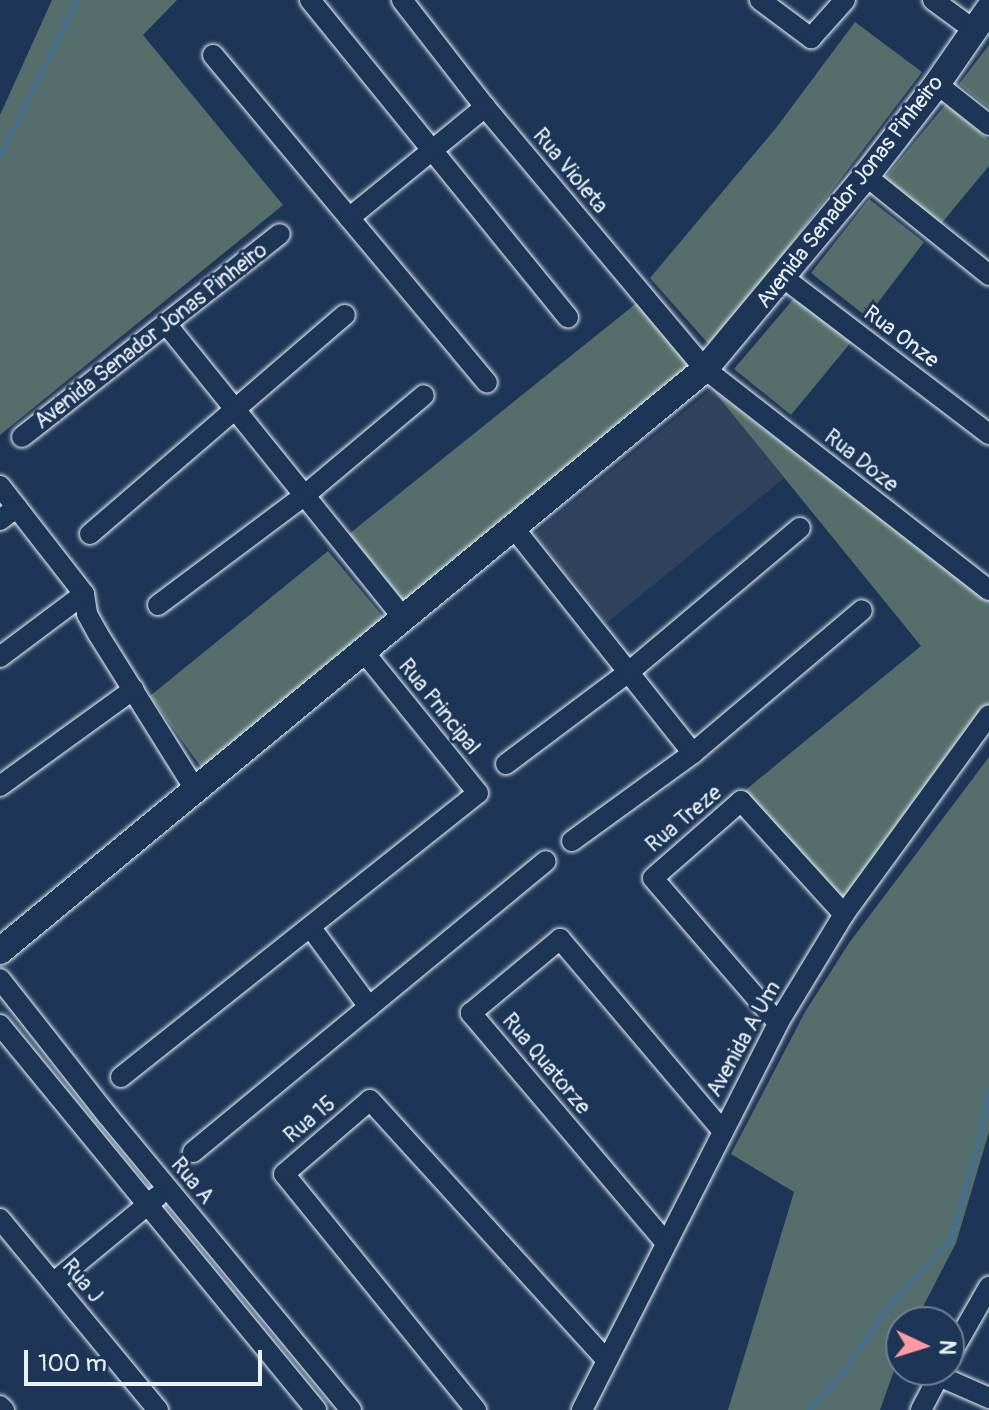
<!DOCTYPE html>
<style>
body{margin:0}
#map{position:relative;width:989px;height:1410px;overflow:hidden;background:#1d3557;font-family:Pangolin,sans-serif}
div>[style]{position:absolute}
.built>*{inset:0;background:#30425c}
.green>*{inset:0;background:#566e6b}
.stream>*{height:5px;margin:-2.5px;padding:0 2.5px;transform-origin:2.5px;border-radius:2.5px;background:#456f8c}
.roads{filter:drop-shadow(0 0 2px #e8f1f8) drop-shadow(0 0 2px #e8f1f8)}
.minor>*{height:20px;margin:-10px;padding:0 10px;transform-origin:10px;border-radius:10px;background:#1d3557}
.major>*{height:26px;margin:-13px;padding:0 13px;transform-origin:13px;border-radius:13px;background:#1d3557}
span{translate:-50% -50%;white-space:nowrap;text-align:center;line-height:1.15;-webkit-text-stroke:6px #1d3557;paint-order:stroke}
.street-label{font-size:22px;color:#e8f1f8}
.north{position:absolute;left:885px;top:1306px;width:80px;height:80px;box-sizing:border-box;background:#1d3557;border:2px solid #6e8097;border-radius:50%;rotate:94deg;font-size:22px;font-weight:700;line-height:32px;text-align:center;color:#e8f1f8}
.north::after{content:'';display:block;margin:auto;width:28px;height:36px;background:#ff9aa2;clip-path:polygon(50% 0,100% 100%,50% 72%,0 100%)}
.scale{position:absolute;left:24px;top:1350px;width:238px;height:36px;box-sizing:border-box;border:4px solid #e8f1f8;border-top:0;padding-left:10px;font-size:24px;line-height:28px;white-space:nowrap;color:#e8f1f8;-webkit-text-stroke:6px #1d3557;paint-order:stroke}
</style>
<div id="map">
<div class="built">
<i style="clip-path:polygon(712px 389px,784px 478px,607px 623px,534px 534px)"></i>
</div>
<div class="green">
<i style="clip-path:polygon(52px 0,177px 0,143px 35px,283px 205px,0 435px,0 115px)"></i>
<i style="clip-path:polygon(855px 22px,922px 72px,712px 348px,650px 278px,776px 128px)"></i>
<i style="clip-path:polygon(989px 45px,989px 108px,959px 84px)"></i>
<i style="clip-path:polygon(946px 104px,989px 140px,989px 166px,940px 225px,884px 179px)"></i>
<i style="clip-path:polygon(869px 199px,924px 242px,867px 317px,811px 273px)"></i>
<i style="clip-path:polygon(796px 296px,852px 341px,791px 415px,734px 369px)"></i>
<i style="clip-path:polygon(638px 302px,693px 365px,405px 603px,349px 534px)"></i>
<i style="clip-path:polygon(712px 389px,989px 599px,989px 704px,845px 902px,743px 792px,921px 646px)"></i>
<i style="clip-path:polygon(328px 551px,386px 620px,203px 770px,150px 696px)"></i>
<i style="clip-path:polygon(989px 757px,989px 1132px,956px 1243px,915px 1322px,901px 1322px,901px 1351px,880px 1410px,728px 1410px,794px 1192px,731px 1154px,805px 1012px,849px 943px)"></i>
</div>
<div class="stream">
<i style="left:0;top:155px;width:173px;rotate:-63.6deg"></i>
<i style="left:808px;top:1410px;width:54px;rotate:-48deg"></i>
<i style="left:844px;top:1370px;width:79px;rotate:-55.3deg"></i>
<i style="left:889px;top:1305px;width:90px;rotate:-47.3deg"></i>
<i style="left:950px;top:1239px;width:107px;rotate:-73.8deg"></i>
<i style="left:980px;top:1136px;width:48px;rotate:-79.2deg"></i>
</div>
<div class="roads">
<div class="minor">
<i style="left:310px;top:0;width:409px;rotate:50.9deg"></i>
<i style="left:402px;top:0;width:135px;rotate:52.2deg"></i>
<i style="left:485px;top:107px;width:342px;rotate:50deg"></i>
<i style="left:705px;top:369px;width:360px;rotate:37.9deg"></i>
<i style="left:760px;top:0;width:64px;rotate:36.7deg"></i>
<i style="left:811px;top:38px;width:51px;rotate:-48.2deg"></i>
<i style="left:933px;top:0;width:51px;rotate:36.2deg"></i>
<i style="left:213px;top:55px;width:427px;rotate:50.1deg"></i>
<i style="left:937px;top:84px;width:66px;rotate:38.3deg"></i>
<i style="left:866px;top:176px;width:158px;rotate:38.8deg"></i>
<i style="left:349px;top:218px;width:176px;rotate:-39.2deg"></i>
<i style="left:784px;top:278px;width:258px;rotate:37.3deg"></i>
<i style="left:167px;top:325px;width:374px;rotate:51.1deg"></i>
<i style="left:22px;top:437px;width:328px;rotate:-38.2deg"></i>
<i style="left:0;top:486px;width:137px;rotate:52.1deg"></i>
<i style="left:84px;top:594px;width:20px;rotate:81deg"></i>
<i style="left:87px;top:614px;width:23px;rotate:61deg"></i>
<i style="left:98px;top:634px;width:183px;rotate:58deg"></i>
<i style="left:0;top:520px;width:21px;rotate:-37deg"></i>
<i style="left:513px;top:527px;width:289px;rotate:51.5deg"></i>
<i style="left:90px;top:534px;width:336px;rotate:-40.7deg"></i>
<i style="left:158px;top:605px;width:184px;rotate:-36.8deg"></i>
<i style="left:305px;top:495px;width:155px;rotate:-40deg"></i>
<i style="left:0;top:657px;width:105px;rotate:-36.9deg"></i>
<i style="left:506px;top:764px;width:155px;rotate:-36.9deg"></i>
<i style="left:630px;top:671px;width:222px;rotate:-40.1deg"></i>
<i style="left:0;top:786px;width:165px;rotate:-35.9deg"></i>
<i style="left:572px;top:841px;width:150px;rotate:-36deg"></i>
<i style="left:693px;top:753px;width:221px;rotate:-40.2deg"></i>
<i style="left:311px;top:928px;width:98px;rotate:53.7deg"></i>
<i style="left:0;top:979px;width:173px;rotate:51.8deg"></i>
<i style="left:107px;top:1115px;width:383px;rotate:50.4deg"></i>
<i style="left:778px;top:1023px;width:191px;rotate:-130.8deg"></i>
<i style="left:653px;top:878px;width:117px;rotate:-41.2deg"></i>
<i style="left:741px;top:801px;width:153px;rotate:47.7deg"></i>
<i style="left:0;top:1025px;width:498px;rotate:50.6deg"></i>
<i style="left:121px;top:1077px;width:456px;rotate:-38.5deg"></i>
<i style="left:478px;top:793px;width:183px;rotate:-129deg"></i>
<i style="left:193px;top:1152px;width:457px;rotate:-39.5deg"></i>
<i style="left:0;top:1219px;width:248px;rotate:50.4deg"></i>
<i style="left:666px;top:1243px;width:302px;rotate:-130.3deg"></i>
<i style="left:471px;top:1013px;width:116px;rotate:-39.7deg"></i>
<i style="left:560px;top:939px;width:250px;rotate:49.7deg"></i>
<i style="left:53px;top:1283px;width:136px;rotate:-39.6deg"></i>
<i style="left:949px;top:1357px;width:81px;rotate:-60.3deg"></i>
<i style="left:939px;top:1376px;width:55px;rotate:23.7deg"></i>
<i style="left:0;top:1406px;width:6px;rotate:45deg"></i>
<i style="left:476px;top:1410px;width:304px;rotate:-129.1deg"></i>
<i style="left:284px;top:1174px;width:113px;rotate:-40.7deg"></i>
<i style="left:370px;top:1100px;width:350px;rotate:47.7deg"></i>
<i style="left:582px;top:1410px;width:434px;rotate:-63.1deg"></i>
<i style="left:778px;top:1023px;width:127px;rotate:-58.8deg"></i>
<i style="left:844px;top:914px;width:246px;rotate:-53.9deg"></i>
<i style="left:921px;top:1410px;width:45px;rotate:-62.3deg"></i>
</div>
<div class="major">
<i style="left:0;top:951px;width:914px;rotate:-39.54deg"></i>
<i style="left:705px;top:369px;width:251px;rotate:-50.2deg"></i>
<i style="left:866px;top:176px;width:116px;rotate:-52.3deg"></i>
<i style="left:937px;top:84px;width:91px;rotate:-55.3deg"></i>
</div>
</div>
<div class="street-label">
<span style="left:570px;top:171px;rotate:50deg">Rua Violeta</span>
<span style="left:850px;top:192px;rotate:-52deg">Avenida Senador Jonas Pinheiro</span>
<span style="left:151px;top:336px;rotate:-38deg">Avenida Senador Jonas Pinheiro</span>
<span style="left:901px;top:337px;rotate:37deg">Rua Onze</span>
<span style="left:861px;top:461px;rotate:38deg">Rua Doze</span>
<span style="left:439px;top:707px;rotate:51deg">Rua Principal</span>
<span style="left:684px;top:819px;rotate:-40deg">Rua Treze</span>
<span style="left:744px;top:1039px;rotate:-61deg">Avenida A Um</span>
<span style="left:546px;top:1064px;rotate:50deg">Rua Quatorze</span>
<span style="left:310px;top:1120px;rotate:-40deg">Rua 15</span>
<span style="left:192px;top:1181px;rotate:50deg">Rua A</span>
<span style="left:82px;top:1281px;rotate:50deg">Rua J</span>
</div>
<div class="north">N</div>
<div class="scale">100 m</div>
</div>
